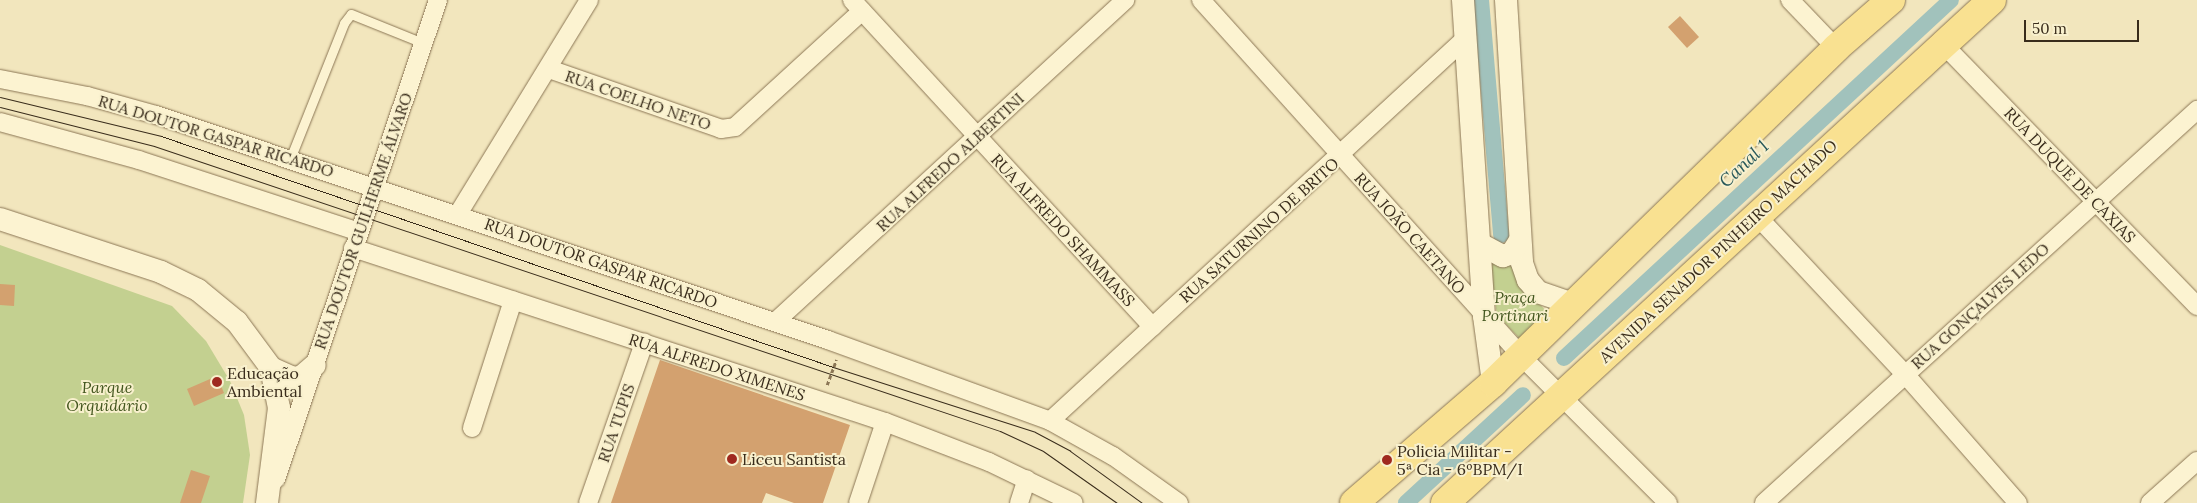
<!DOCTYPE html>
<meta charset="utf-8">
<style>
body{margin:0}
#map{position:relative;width:2197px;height:503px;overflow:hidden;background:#f2e6bd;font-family:Lora,serif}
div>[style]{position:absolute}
.green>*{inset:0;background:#c3d090}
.canal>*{height:16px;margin:-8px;padding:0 8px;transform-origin:8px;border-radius:8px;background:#a1c2bc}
.building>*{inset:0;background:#d3a16f}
.path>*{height:2.5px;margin-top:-1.25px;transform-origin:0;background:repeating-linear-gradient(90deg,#8b7655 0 4px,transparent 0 6.5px)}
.roads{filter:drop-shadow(0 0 1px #8b7655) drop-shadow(0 0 1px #8b7655)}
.service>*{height:9px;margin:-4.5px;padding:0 4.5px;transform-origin:4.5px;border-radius:4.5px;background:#fcf3d1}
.minor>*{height:18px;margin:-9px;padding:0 9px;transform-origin:9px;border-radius:9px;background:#fcf3d1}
.tertiary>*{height:22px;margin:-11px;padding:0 11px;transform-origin:11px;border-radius:11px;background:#fcf3d1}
.primary>*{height:28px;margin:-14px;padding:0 14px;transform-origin:14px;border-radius:14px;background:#f9e191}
.tram>*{height:1px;margin:-0.5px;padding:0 0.5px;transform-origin:0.5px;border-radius:0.5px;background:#392c1b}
.dots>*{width:14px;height:14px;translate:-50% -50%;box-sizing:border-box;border:2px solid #f8f0cd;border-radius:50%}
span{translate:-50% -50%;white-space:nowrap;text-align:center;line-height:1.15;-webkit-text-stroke:4px #f8f0cd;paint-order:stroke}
.street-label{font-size:16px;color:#392c1b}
.park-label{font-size:16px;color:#44571f;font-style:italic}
.poi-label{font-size:16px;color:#392c1b}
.left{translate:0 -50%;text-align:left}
.water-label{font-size:18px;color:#28595a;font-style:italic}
.scale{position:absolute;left:2024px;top:20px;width:115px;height:22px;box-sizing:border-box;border:2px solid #392c1b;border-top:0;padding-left:6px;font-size:15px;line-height:18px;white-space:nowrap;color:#392c1b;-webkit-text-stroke:4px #f8f0cd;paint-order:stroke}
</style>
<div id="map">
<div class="green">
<i style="clip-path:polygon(0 245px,172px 306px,206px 341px,230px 381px,244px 415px,250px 455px,243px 503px,0 503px)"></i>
<i style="clip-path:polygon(1512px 260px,1528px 292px,1549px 314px,1521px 340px,1497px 315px,1489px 262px)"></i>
</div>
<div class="canal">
<i style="left:1481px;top:0;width:236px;rotate:85.1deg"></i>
<i style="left:1564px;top:358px;width:527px;rotate:-42.77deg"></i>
<i style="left:1406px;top:503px;width:159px;rotate:-42.7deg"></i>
</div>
<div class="building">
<i style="clip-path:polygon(1680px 16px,1699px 37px,1687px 48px,1668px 27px)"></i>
<i style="clip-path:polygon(0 284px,15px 285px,14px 306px,0 305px)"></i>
<i style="clip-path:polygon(660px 360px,850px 425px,823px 503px,794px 503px,766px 493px,762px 503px,611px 503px)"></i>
<i style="clip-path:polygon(217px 376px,224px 393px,194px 406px,187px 389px)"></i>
<i style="clip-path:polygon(191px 470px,210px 476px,201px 503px,180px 503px)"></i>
</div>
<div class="path">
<i style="left:827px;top:385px;width:27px;rotate:-70deg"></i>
</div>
<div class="roads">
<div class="service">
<i style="left:290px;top:159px;width:146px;rotate:-68.3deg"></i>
<i style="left:344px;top:23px;width:11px;rotate:-52deg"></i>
<i style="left:351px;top:14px;width:78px;rotate:21.9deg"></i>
</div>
<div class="minor">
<i style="left:852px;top:0;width:444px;rotate:47.4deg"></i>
<i style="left:1201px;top:0;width:479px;rotate:48deg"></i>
<i style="left:1521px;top:356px;width:208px;rotate:45deg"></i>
<i style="left:1790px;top:0;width:66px;rotate:46.2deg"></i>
<i style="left:1943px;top:44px;width:365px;rotate:45.9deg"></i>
<i style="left:549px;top:69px;width:182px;rotate:19.2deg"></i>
<i style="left:721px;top:129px;width:14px;rotate:-8deg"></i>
<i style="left:735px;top:127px;width:172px;rotate:-42.4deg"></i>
<i style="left:0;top:79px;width:89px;rotate:11.1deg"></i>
<i style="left:87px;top:96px;width:72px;rotate:15.4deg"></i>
<i style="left:156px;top:115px;width:709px;rotate:18.51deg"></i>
<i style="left:828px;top:340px;width:236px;rotate:20deg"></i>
<i style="left:1050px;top:421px;width:72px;rotate:29.1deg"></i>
<i style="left:1113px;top:456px;width:81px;rotate:35.5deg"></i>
<i style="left:0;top:122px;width:144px;rotate:15.3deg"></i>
<i style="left:139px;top:160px;width:231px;rotate:18.1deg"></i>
<i style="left:458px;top:214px;width:251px;rotate:-58.5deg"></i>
<i style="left:1757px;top:216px;width:215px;rotate:46.9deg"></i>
<i style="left:1904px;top:373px;width:173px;rotate:48.8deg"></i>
<i style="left:353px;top:248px;width:560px;rotate:18.11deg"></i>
<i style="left:885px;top:422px;width:111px;rotate:21deg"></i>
<i style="left:989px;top:462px;width:94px;rotate:25.8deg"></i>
<i style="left:775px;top:322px;width:476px;rotate:-42.6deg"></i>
<i style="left:1050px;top:421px;width:567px;rotate:-42.64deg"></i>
<i style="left:472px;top:428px;width:134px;rotate:-72.2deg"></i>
<i style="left:276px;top:479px;width:506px;rotate:-71.31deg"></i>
<i style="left:588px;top:503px;width:170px;rotate:-70.7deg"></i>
<i style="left:858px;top:503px;width:85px;rotate:-71.6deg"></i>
<i style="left:1019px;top:503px;width:25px;rotate:-72deg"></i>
<i style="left:1764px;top:503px;width:585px;rotate:-42.23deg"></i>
<i style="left:2150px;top:503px;width:63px;rotate:-41.8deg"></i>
</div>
<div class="tertiary">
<i style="left:1463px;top:0;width:317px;rotate:86.2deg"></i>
<i style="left:1484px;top:316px;width:68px;rotate:82.3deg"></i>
<i style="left:1506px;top:0;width:263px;rotate:86.5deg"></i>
<i style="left:1522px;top:263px;width:18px;rotate:71deg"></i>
<i style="left:1528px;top:280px;width:16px;rotate:50deg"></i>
<i style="left:1538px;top:292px;width:39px;rotate:19deg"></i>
<i style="left:0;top:219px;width:169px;rotate:18.2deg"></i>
<i style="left:161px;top:272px;width:41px;rotate:25.9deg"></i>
<i style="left:198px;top:290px;width:50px;rotate:39.4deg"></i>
<i style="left:237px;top:322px;width:57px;rotate:53.5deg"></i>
<i style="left:271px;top:368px;width:41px;rotate:78.7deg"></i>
<i style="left:279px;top:408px;width:96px;rotate:97.2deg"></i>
<i style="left:1480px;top:244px;width:26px;rotate:28deg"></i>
<i style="left:1503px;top:256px;width:9px;rotate:-18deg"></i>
<i style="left:1512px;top:253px;width:13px;rotate:-58deg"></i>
<i style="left:271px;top:368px;width:24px;rotate:24deg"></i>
<i style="left:293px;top:378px;width:8px;rotate:-7deg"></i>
<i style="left:301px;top:377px;width:18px;rotate:-41deg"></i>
</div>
<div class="primary">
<i style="left:1354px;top:503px;width:184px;rotate:-40.8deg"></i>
<i style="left:1493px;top:383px;width:479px;rotate:-44.3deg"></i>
<i style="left:1836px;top:48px;width:73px;rotate:-41.1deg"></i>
<i style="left:1445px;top:503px;width:743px;rotate:-42.6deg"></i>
</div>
</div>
<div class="tram">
<i style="left:0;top:97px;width:166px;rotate:13.6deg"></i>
<i style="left:161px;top:136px;width:711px;rotate:18.97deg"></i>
<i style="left:833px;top:367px;width:212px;rotate:17.8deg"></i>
<i style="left:1035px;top:432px;width:40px;rotate:28deg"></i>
<i style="left:1070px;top:451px;width:89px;rotate:35.8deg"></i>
<i style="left:0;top:107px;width:159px;rotate:14.2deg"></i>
<i style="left:154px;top:146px;width:893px;rotate:18.62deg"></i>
<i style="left:1000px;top:431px;width:47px;rotate:24.9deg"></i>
<i style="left:1043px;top:451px;width:90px;rotate:35.1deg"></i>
</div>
<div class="dots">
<i style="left:217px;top:382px;background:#9f291f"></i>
<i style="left:732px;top:459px;background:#9f291f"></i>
<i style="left:1387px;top:460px;background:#9f291f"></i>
</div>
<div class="street-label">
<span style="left:638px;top:100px;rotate:19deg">RUA COELHO NETO</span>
<span style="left:216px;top:136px;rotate:17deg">RUA DOUTOR GASPAR RICARDO</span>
<span style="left:950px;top:162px;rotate:-43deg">RUA ALFREDO ALBERTINI</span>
<span style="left:2070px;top:175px;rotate:46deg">RUA DUQUE DE CAXIAS</span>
<span style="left:363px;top:221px;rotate:-71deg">RUA DOUTOR GUILHERME ÁLVARO</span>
<span style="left:1063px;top:230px;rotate:47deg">RUA ALFREDO SHAMMASS</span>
<span style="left:1259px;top:230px;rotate:-42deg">RUA SATURNINO DE BRITO</span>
<span style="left:1410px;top:233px;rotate:48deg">RUA JOÃO CAETANO</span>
<span style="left:1718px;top:251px;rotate:-43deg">AVENIDA SENADOR PINHEIRO MACHADO</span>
<span style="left:601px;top:263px;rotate:19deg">RUA DOUTOR GASPAR RICARDO</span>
<span style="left:1980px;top:306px;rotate:-42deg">RUA GONÇALVES LEDO</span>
<span style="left:717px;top:367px;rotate:18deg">RUA ALFREDO XIMENES</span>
<span style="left:616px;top:423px;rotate:-71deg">RUA TUPIS</span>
</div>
<div class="park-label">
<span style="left:1515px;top:306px">Praça<br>Portinari</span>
<span style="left:107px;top:396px">Parque<br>Orquidário</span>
</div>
<div class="poi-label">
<span class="left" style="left:227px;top:382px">Educação<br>Ambiental</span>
<span class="left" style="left:1397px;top:460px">Policia Militar -<br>5ª Cia - 6ºBPM/I</span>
<span class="left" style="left:742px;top:459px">Liceu Santista</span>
</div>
<div class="water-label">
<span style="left:1744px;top:164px;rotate:-43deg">Canal 1</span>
</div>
<div class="scale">50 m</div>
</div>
